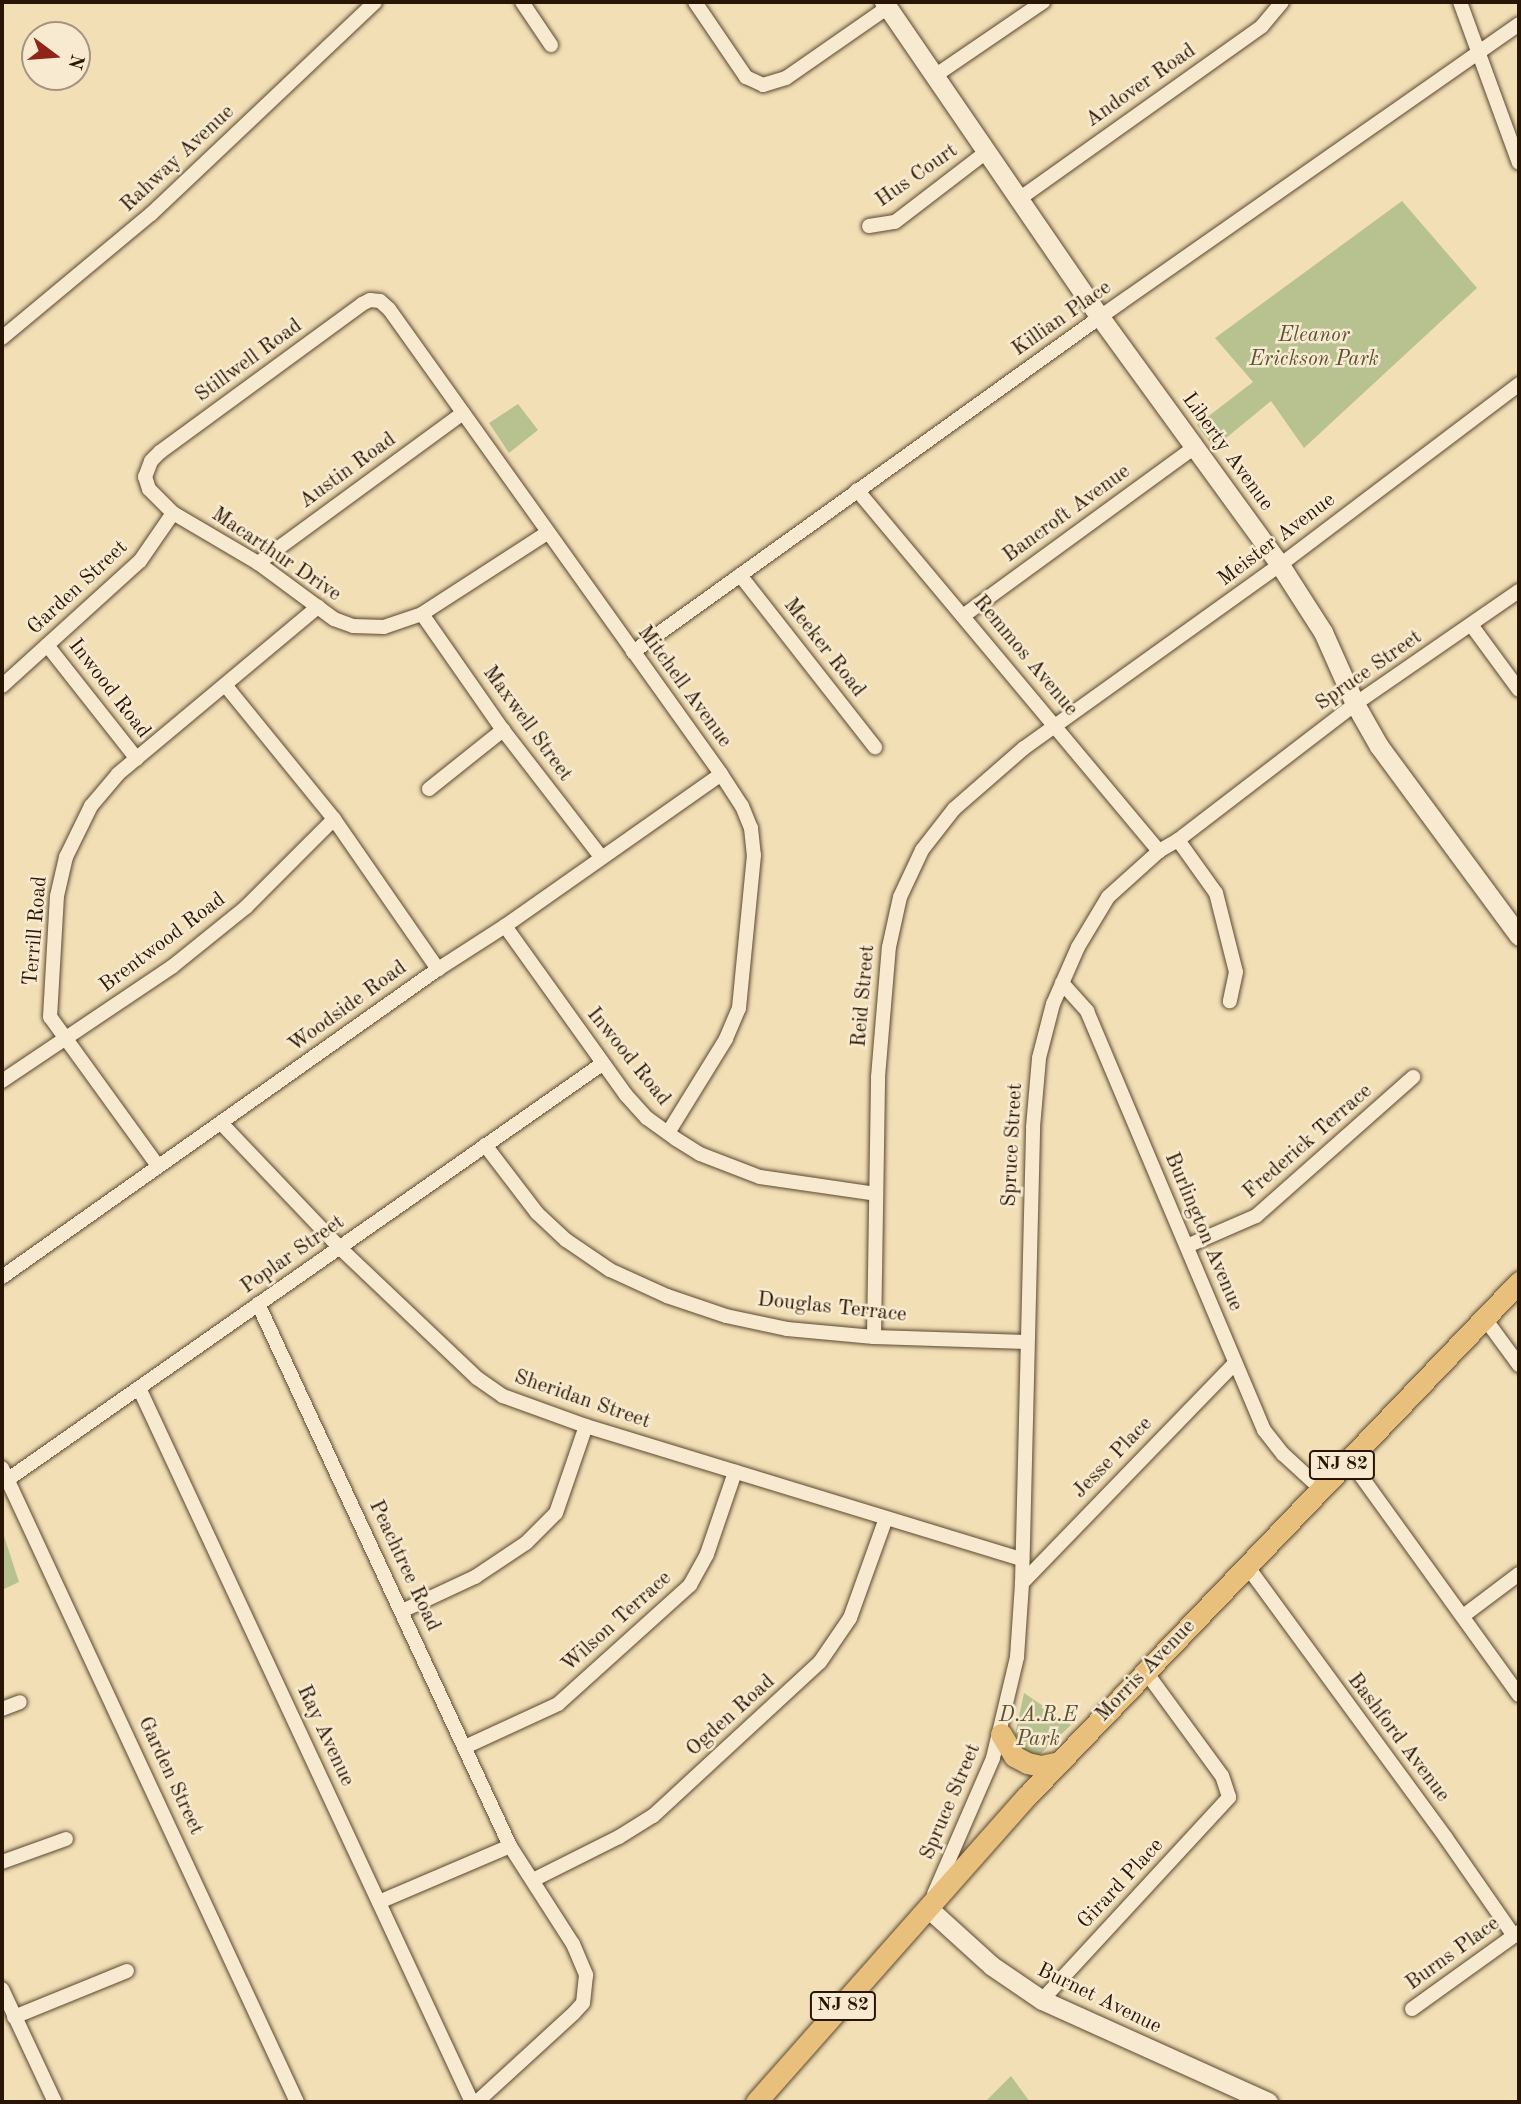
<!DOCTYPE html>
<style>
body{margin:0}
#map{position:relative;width:1521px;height:2104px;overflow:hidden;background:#f2dfb6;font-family:"Old Standard TT",serif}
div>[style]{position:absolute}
.green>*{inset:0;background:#b8c290}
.roads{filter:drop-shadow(0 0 2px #5b4830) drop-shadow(0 0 2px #5b4830)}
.street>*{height:14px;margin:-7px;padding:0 7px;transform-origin:7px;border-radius:7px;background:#f7ead0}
.secondary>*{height:19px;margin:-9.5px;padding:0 9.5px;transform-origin:9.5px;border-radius:9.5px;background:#f7ead0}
.primary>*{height:21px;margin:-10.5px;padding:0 10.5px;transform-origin:10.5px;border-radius:10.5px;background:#e9c07b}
span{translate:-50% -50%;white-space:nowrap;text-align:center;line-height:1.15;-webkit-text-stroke:5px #f7ead0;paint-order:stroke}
.shield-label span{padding:2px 5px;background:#f7ead0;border:2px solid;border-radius:5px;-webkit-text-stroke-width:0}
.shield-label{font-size:19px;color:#291503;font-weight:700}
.street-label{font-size:21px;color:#291503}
.park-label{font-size:21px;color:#5b5234;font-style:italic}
.frame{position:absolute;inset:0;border:4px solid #291503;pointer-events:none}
.north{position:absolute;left:21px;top:21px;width:70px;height:70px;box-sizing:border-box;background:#f7ead0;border:2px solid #a5957e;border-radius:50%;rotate:106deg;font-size:19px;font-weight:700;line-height:28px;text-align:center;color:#291503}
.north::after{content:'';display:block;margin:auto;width:24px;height:32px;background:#8f2418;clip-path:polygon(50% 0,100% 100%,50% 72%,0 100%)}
</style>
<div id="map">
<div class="green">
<i style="clip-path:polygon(1402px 201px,1477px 288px,1304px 448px,1271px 401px,1214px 448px,1197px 425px,1253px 382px,1215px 338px)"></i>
<i style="clip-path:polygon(518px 404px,538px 430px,509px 453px,489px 423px)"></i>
<i style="clip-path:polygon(2px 1530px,19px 1582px,2px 1590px)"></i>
<i style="clip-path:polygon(1024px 1693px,1071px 1725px,1038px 1756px,1032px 1756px,1013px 1744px)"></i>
<i style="clip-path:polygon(1011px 2076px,1030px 2102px,985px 2102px)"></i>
</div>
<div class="roads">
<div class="street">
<i style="left:522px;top:2px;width:52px;rotate:56deg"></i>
<i style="left:695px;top:2px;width:91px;rotate:55.8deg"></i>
<i style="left:746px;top:77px;width:19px;rotate:25deg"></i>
<i style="left:763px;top:85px;width:24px;rotate:-17deg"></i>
<i style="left:786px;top:78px;width:124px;rotate:-34.8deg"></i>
<i style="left:1460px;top:2px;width:171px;rotate:69.9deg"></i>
<i style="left:936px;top:75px;width:130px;rotate:-34.3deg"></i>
<i style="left:1019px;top:199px;width:298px;rotate:-35.4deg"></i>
<i style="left:1262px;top:26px;width:31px;rotate:-50deg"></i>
<i style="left:869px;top:226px;width:26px;rotate:-9deg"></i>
<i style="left:895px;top:222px;width:113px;rotate:-37.5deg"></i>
<i style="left:2px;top:338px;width:194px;rotate:-39.8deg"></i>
<i style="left:151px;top:214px;width:308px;rotate:-43.4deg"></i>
<i style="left:857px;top:490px;width:471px;rotate:50.1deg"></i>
<i style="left:547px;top:533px;width:149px;rotate:147.1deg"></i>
<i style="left:422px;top:614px;width:40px;rotate:161.1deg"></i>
<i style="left:384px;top:627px;width:31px;rotate:-178deg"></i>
<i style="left:353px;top:626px;width:20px;rotate:-160deg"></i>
<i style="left:334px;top:619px;width:94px;rotate:-143.6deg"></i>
<i style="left:258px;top:563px;width:99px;rotate:-149.5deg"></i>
<i style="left:173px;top:513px;width:34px;rotate:-135deg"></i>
<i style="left:149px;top:489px;width:13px;rotate:-108deg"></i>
<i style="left:145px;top:477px;width:17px;rotate:-69deg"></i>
<i style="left:151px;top:461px;width:13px;rotate:-45deg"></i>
<i style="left:160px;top:452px;width:250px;rotate:-36.2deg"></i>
<i style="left:362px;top:304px;width:9px;rotate:-27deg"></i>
<i style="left:370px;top:300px;width:10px;rotate:6deg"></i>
<i style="left:380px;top:301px;width:12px;rotate:42deg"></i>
<i style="left:389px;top:309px;width:571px;rotate:54.47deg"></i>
<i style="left:721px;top:774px;width:38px;rotate:57deg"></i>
<i style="left:742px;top:806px;width:24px;rotate:68deg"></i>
<i style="left:751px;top:828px;width:27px;rotate:84deg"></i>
<i style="left:754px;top:855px;width:154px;rotate:95.6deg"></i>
<i style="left:739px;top:1008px;width:34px;rotate:113deg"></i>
<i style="left:726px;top:1039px;width:110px;rotate:121.7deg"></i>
<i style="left:258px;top:563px;width:254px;rotate:-36.2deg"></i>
<i style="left:740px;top:575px;width:219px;rotate:51.9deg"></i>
<i style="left:422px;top:614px;width:141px;rotate:55.1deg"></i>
<i style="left:503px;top:730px;width:160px;rotate:52.3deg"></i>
<i style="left:963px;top:616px;width:288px;rotate:-36.1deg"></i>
<i style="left:1472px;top:626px;width:79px;rotate:53.7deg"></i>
<i style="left:47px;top:645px;width:145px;rotate:51.7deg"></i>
<i style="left:633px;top:652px;width:575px;rotate:-35.65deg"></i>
<i style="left:1100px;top:317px;width:511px;rotate:-34.96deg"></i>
<i style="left:2px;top:686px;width:186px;rotate:-42.2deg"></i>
<i style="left:140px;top:561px;width:58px;rotate:-55.5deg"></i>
<i style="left:226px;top:686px;width:171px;rotate:50.9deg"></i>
<i style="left:334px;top:819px;width:183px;rotate:55.3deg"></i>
<i style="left:429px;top:789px;width:95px;rotate:-38.6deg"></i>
<i style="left:1178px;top:840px;width:65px;rotate:54.4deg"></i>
<i style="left:1216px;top:893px;width:81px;rotate:75.8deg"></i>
<i style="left:1236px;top:972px;width:30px;rotate:102deg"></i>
<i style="left:505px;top:926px;width:208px;rotate:54.4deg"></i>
<i style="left:626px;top:1095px;width:31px;rotate:48deg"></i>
<i style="left:647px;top:1118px;width:36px;rotate:36deg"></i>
<i style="left:676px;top:1139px;width:28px;rotate:32deg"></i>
<i style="left:700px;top:1154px;width:64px;rotate:21deg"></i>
<i style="left:760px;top:1177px;width:117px;rotate:8.3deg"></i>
<i style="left:1062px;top:983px;width:38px;rotate:48deg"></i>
<i style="left:1087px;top:1011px;width:455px;rotate:67.1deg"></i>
<i style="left:1264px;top:1430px;width:31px;rotate:52deg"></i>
<i style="left:1283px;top:1454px;width:50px;rotate:42.6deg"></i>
<i style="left:2px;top:1081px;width:206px;rotate:-33.9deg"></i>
<i style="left:173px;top:966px;width:94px;rotate:-38.9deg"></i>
<i style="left:246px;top:907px;width:124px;rotate:-45deg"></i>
<i style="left:221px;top:1123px;width:173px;rotate:46.4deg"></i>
<i style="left:340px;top:1248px;width:189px;rotate:43.5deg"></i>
<i style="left:477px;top:1378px;width:32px;rotate:35deg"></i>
<i style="left:503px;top:1396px;width:88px;rotate:19.9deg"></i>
<i style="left:586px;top:1426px;width:456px;rotate:17deg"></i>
<i style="left:485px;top:1145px;width:86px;rotate:52.6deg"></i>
<i style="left:537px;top:1213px;width:40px;rotate:43deg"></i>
<i style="left:566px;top:1240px;width:53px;rotate:34.3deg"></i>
<i style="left:610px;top:1270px;width:63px;rotate:24.5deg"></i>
<i style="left:667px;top:1296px;width:62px;rotate:18.7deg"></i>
<i style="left:726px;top:1316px;width:62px;rotate:12deg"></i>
<i style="left:787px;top:1329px;width:87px;rotate:5.3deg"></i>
<i style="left:874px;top:1337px;width:153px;rotate:1.9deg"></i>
<i style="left:158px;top:1166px;width:184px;rotate:-125.9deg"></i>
<i style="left:50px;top:1017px;width:121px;rotate:-86.7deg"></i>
<i style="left:57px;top:896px;width:40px;rotate:-77deg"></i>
<i style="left:66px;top:857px;width:57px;rotate:-63.9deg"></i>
<i style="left:91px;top:806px;width:42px;rotate:-49.8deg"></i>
<i style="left:118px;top:774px;width:261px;rotate:-39.9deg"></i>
<i style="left:1187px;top:1246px;width:75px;rotate:-23.5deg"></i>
<i style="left:1256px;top:1216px;width:210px;rotate:-41.5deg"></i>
<i style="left:2px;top:1277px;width:534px;rotate:-35.24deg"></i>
<i style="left:438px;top:969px;width:80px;rotate:-32.7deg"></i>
<i style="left:505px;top:926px;width:264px;rotate:-35.1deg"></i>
<i style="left:258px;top:1304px;width:598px;rotate:65.06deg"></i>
<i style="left:510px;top:1846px;width:117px;rotate:57.3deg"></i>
<i style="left:573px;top:1944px;width:34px;rotate:67deg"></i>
<i style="left:586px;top:1975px;width:28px;rotate:96deg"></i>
<i style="left:583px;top:2003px;width:13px;rotate:132deg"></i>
<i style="left:574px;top:2013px;width:132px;rotate:137.5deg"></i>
<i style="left:1483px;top:1316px;width:61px;rotate:53.7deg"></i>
<i style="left:874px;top:1337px;width:260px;rotate:-89.1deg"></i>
<i style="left:878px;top:1077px;width:130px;rotate:-85.2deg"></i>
<i style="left:889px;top:947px;width:51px;rotate:-77.6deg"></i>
<i style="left:900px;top:897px;width:52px;rotate:-64.9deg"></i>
<i style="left:922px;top:850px;width:52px;rotate:-52deg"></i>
<i style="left:954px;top:809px;width:93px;rotate:-41.1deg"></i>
<i style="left:1024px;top:748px;width:315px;rotate:-35.6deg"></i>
<i style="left:1280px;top:565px;width:300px;rotate:-37.1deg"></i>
<i style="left:139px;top:1388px;width:788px;rotate:65deg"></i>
<i style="left:1348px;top:1458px;width:292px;rotate:54.2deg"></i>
<i style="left:2px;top:1468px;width:699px;rotate:65.05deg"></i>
<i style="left:7px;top:1480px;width:726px;rotate:-34.96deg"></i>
<i style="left:1247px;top:1566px;width:337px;rotate:53.8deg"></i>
<i style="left:1446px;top:1838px;width:119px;rotate:55.2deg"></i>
<i style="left:1022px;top:1583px;width:306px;rotate:-45.9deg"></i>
<i style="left:402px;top:1611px;width:81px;rotate:-25deg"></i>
<i style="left:475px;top:1577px;width:61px;rotate:-33.7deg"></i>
<i style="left:526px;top:1543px;width:42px;rotate:-45deg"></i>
<i style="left:556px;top:1513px;width:92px;rotate:-71deg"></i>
<i style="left:1463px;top:1616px;width:70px;rotate:-36.9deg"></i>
<i style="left:2px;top:1709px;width:19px;rotate:-21deg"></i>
<i style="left:465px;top:1747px;width:102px;rotate:-24.8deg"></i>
<i style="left:558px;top:1704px;width:178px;rotate:-42deg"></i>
<i style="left:690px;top:1585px;width:35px;rotate:-61deg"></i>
<i style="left:707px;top:1554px;width:87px;rotate:-71.1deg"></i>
<i style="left:2px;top:1862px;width:68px;rotate:-19.8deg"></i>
<i style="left:533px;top:1880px;width:96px;rotate:-26.6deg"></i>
<i style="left:619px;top:1837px;width:40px;rotate:-32deg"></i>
<i style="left:653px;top:1816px;width:227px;rotate:-42.7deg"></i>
<i style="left:820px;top:1662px;width:53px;rotate:-55.7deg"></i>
<i style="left:850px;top:1618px;width:106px;rotate:-70.2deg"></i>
<i style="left:934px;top:1894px;width:148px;rotate:-66.5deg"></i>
<i style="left:993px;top:1758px;width:104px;rotate:-76.6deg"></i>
<i style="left:1017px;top:1657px;width:74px;rotate:-86.1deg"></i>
<i style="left:1022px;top:1583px;width:456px;rotate:-88.6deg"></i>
<i style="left:1033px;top:1127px;width:69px;rotate:-85deg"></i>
<i style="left:1039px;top:1058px;width:56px;rotate:-75.5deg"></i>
<i style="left:1053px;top:1004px;width:62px;rotate:-66.3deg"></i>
<i style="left:1078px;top:947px;width:58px;rotate:-59deg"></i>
<i style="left:1108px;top:897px;width:69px;rotate:-42deg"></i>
<i style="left:1159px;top:851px;width:22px;rotate:-30deg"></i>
<i style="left:1178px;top:840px;width:223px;rotate:-37.5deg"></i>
<i style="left:1355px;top:704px;width:199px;rotate:-34.6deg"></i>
<i style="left:379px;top:1902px;width:142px;rotate:-23.1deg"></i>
<i style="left:2px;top:1989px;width:125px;rotate:64.9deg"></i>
<i style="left:1042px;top:2000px;width:276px;rotate:-47.3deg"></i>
<i style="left:1229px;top:1797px;width:22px;rotate:-108deg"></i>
<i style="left:1222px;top:1776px;width:129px;rotate:-126.2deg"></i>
<i style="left:1412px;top:2009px;width:132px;rotate:-35.7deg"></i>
<i style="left:14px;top:2017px;width:122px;rotate:-22.2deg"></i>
</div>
<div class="secondary">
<i style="left:884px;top:2px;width:382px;rotate:55.6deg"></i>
<i style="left:1100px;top:317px;width:306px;rotate:54deg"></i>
<i style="left:1280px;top:565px;width:80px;rotate:57.3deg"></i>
<i style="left:1323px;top:632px;width:79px;rotate:66deg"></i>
<i style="left:1355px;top:704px;width:48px;rotate:60.3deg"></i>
<i style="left:1379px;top:746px;width:236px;rotate:53.6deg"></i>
<i style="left:928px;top:1908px;width:86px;rotate:42.2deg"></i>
<i style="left:992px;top:1966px;width:60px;rotate:34.2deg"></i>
<i style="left:1042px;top:2000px;width:248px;rotate:24.3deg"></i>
</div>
<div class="primary">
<i style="left:1001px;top:1734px;width:26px;rotate:59deg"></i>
<i style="left:1014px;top:1756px;width:15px;rotate:28deg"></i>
<i style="left:1027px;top:1763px;width:14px;rotate:12deg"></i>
<i style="left:1041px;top:1766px;width:19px;rotate:-12deg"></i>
<i style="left:756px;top:2102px;width:409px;rotate:-48.5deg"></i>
<i style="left:1027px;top:1796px;width:712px;rotate:-46.25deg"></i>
</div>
</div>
<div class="shield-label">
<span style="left:1342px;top:1465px">NJ 82</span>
<span style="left:843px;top:2006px">NJ 82</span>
</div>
<div class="street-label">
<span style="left:1141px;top:86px;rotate:-35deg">Andover Road</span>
<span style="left:178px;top:159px;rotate:-43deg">Rahway Avenue</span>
<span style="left:917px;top:176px;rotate:-35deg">Hus Court</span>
<span style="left:1062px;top:319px;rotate:-35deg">Killian Place</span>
<span style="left:249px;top:361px;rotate:-36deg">Stillwell Road</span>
<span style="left:1227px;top:452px;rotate:54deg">Liberty Avenue</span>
<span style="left:348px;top:471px;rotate:-36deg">Austin Road</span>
<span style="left:1067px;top:514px;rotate:-36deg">Bancroft Avenue</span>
<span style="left:1277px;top:540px;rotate:-37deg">Meister Avenue</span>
<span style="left:276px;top:555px;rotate:34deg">Macarthur Drive</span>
<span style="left:78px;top:588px;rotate:-43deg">Garden Street</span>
<span style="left:824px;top:648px;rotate:52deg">Meeker Road</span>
<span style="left:1025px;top:656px;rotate:50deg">Remmos Avenue</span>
<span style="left:1369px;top:671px;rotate:-35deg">Spruce Street</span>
<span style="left:684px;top:687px;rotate:54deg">Mitchell Avenue</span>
<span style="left:109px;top:689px;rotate:52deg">Inwood Road</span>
<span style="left:527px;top:724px;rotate:54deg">Maxwell Street</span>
<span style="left:36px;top:931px;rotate:-85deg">Terrill Road</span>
<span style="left:163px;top:943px;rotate:-37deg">Brentwood Road</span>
<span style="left:864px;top:996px;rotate:-85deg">Reid Street</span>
<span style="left:348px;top:1007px;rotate:-36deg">Woodside Road</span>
<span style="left:628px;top:1057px;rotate:51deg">Inwood Road</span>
<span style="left:1308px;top:1142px;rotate:-41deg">Frederick Terrace</span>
<span style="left:1013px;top:1145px;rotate:-87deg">Spruce Street</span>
<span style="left:1203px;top:1232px;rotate:67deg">Burlington Avenue</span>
<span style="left:293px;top:1255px;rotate:-35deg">Poplar Street</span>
<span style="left:832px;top:1308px;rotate:6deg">Douglas Terrace</span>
<span style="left:582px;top:1400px;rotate:19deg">Sheridan Street</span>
<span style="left:1113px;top:1458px;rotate:-46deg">Jesse Place</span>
<span style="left:404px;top:1566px;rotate:65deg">Peachtree Road</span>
<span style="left:617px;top:1622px;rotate:-42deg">Wilson Terrace</span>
<span style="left:1146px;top:1671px;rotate:-46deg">Morris Avenue</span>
<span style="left:731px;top:1716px;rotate:-42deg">Ogden Road</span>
<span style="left:325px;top:1736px;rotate:65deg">Ray Avenue</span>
<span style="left:1398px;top:1738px;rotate:53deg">Bashford Avenue</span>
<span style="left:170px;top:1776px;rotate:65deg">Garden Street</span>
<span style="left:951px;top:1802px;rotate:-67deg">Spruce Street</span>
<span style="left:1121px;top:1884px;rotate:-47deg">Girard Place</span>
<span style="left:1453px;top:1954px;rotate:-36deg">Burns Place</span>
<span style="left:1099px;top:1999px;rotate:26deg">Burnet Avenue</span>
</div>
<div class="park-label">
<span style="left:1314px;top:348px">Eleanor<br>Erickson Park</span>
<span style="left:1038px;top:1728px">D.A.R.E<br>Park</span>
</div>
<div class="frame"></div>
<div class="north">N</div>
</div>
